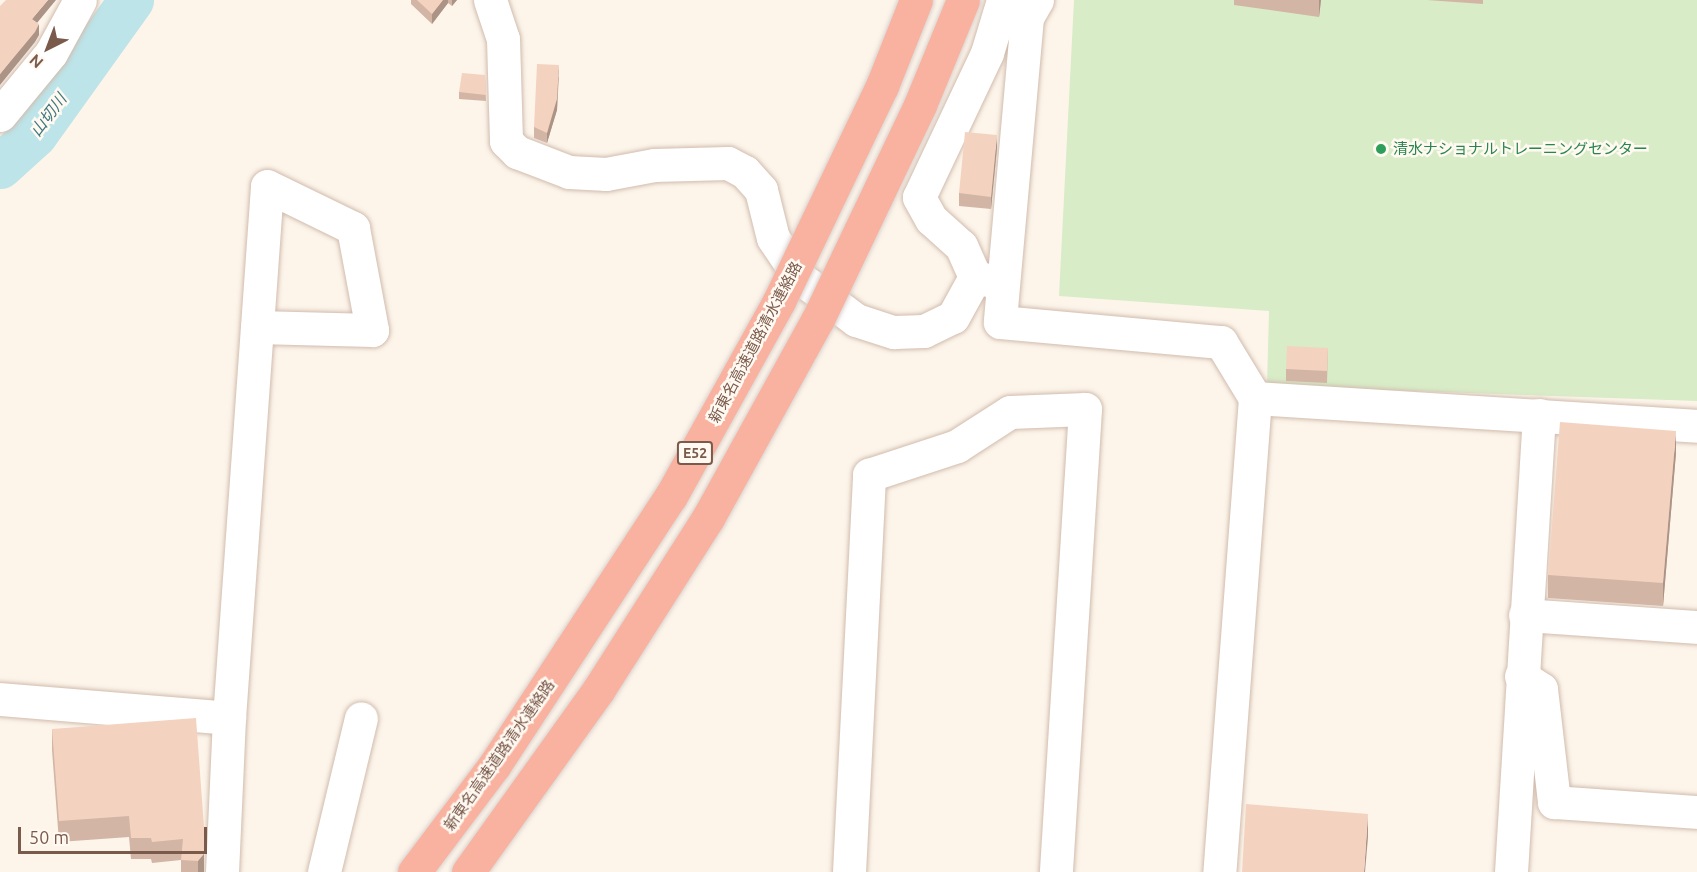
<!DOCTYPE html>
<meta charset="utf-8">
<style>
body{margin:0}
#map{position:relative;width:1697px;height:872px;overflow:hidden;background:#fdf5ea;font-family:Ubuntu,"Noto Sans JP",sans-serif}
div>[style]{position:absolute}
.green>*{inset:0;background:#d8ecc7}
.river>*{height:45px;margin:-22.5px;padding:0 22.5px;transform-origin:22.5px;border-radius:22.5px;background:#bce4e9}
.roads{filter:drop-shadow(0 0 2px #d1bcae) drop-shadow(0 0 2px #d1bcae)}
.minor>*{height:33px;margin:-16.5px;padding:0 16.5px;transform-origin:16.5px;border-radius:16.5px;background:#fff}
.bridges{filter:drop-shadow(0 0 2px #dad1cd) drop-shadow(0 0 2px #dad1cd)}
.highway-bridge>*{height:33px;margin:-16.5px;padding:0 16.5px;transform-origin:16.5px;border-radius:16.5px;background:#f9b29f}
.wall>*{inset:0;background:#d2b5a5}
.shaded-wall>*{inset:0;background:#ab9386}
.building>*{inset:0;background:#f4d2c0}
.dots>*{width:16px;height:16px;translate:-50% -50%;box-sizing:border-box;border:3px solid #fff9f1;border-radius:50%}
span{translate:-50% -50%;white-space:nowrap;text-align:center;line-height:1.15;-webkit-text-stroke:5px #fff9f1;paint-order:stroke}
.shield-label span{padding:2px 4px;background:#fff9f1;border:2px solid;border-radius:4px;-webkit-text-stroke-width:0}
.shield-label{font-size:14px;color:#7a5a4b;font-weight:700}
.leisure-label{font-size:15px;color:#27864d}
.left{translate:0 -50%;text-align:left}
.street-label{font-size:15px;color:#7a5a4b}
.water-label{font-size:16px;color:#3d777f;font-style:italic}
.north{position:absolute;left:18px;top:18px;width:60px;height:60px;-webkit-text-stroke:4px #fff9f1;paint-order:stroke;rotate:222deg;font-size:16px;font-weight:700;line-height:24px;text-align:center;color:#7a5a4b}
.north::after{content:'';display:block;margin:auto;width:21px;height:27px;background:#7a5a4b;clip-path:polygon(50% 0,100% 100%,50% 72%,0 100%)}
.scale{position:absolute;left:18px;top:827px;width:189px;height:27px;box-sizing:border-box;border:3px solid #7a5a4b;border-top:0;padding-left:8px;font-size:18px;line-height:21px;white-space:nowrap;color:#7a5a4b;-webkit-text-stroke:4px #fff9f1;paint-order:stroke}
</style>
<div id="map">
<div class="green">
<i style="clip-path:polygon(1074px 0,1697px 0,1697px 401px,1267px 386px,1269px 311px,1059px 296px)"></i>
</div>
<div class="river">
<i style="left:0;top:166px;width:47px;rotate:-42.4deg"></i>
<i style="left:35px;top:134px;width:165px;rotate:-54.4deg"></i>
</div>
<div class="roads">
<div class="minor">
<i style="left:490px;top:0;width:41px;rotate:71.6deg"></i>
<i style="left:503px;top:39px;width:102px;rotate:88.3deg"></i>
<i style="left:506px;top:141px;width:16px;rotate:45deg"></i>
<i style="left:517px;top:152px;width:56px;rotate:21deg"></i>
<i style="left:569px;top:172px;width:37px;rotate:3deg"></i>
<i style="left:606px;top:174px;width:49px;rotate:-10.6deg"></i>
<i style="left:654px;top:165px;width:74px;rotate:-1.5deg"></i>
<i style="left:728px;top:163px;width:19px;rotate:28deg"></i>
<i style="left:745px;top:172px;width:24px;rotate:48deg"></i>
<i style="left:761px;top:190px;width:49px;rotate:76deg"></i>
<i style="left:773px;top:238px;width:48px;rotate:56deg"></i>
<i style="left:800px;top:278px;width:70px;rotate:36.9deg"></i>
<i style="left:856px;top:320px;width:40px;rotate:18deg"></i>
<i style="left:894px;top:332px;width:30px;rotate:-2deg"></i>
<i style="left:924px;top:331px;width:32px;rotate:-26deg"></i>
<i style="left:953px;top:317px;width:46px;rotate:-61.2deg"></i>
<i style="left:975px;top:277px;width:28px;rotate:13deg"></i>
<i style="left:1037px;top:0;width:20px;rotate:120deg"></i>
<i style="left:1027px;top:17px;width:306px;rotate:95.1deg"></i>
<i style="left:1000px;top:322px;width:222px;rotate:5.2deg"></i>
<i style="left:1221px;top:342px;width:66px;rotate:58.7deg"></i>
<i style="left:1255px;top:398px;width:475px;rotate:94.3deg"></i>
<i style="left:0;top:115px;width:80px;rotate:-50.6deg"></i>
<i style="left:51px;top:53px;width:60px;rotate:-61.3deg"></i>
<i style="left:975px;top:277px;width:34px;rotate:-114deg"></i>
<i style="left:961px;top:246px;width:40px;rotate:-138deg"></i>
<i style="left:931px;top:219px;width:25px;rotate:-119deg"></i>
<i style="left:919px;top:197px;width:159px;rotate:-64.7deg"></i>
<i style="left:987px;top:53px;width:55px;rotate:-73.2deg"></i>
<i style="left:1255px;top:398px;width:443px;rotate:3.6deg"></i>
<i style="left:1525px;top:615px;width:172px;rotate:4deg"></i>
<i style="left:1521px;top:676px;width:24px;rotate:33deg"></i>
<i style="left:1541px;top:689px;width:114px;rotate:83.4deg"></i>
<i style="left:1554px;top:802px;width:143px;rotate:4deg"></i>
<i style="left:0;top:699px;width:230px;rotate:4.7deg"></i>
<i style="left:229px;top:718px;width:154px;rotate:92.6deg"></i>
<i style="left:229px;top:718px;width:533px;rotate:-85.91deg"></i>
<i style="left:267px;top:186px;width:96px;rotate:26deg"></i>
<i style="left:353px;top:228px;width:104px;rotate:79.4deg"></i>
<i style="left:372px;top:330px;width:115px;rotate:-178.5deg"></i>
<i style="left:324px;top:872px;width:158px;rotate:-76.5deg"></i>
<i style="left:849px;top:872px;width:398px;rotate:-87.1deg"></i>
<i style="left:869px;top:475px;width:93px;rotate:-18.2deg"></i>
<i style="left:957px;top:446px;width:63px;rotate:-32.7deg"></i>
<i style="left:1010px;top:412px;width:75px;rotate:-2.3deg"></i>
<i style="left:1085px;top:409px;width:464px;rotate:93.6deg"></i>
<i style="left:1511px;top:872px;width:458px;rotate:-86.5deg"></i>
</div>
</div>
<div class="bridges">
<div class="highway-bridge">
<i style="left:414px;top:872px;width:133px;rotate:-53deg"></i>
<i style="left:494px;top:766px;width:323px;rotate:-56.8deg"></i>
<i style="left:671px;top:496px;width:223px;rotate:-61deg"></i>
<i style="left:779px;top:301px;width:238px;rotate:-64.4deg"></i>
<i style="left:882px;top:86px;width:92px;rotate:-68.4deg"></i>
<i style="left:468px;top:872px;width:225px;rotate:-54.4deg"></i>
<i style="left:599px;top:689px;width:203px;rotate:-57.5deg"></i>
<i style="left:708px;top:518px;width:227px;rotate:-61.1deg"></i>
<i style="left:818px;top:319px;width:237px;rotate:-64.5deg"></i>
<i style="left:920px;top:105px;width:113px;rotate:-67.7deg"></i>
</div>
</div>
<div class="wall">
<i style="clip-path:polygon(411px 0,457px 0,452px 6px,448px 3px,432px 24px,411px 4px)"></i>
<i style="clip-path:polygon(1234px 0,1321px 0,1319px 17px,1234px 5px)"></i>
<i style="clip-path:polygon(1427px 0,1483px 0,1483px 4px)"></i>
<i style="clip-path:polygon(485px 75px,486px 101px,459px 99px,459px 92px)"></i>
<i style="clip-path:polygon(559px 76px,557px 110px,547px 143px,534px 138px,534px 127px)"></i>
<i style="clip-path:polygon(997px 148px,991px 209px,959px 206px,959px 193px)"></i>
<i style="clip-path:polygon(1328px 348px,1327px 383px,1286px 381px,1286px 369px)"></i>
<i style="clip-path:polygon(1676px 453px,1663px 606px,1548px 598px,1548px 575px)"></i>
<i style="clip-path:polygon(52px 729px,204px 827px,204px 872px,181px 872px,181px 860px,152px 863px,151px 859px,131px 859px,129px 837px,59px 842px,52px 750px)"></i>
</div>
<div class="shaded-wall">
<i style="clip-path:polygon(48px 0,56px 0,32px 29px,32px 19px)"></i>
<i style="clip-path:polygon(443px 0,448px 0,448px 3px,432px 24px,432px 14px)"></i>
<i style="clip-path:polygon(452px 0,457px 0,452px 6px)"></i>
<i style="clip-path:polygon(1319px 0,1321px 0,1319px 17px)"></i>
<i style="clip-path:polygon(39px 24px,39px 35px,35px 42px,0 85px,0 74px)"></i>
<i style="clip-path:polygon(559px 65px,557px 110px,547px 143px,547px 133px)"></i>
<i style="clip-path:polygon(997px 135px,997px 148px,991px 209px,991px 197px)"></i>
<i style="clip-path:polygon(1676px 431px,1676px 453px,1663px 606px,1663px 583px)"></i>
<i style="clip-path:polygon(1368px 814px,1368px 837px,1365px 872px,1364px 872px)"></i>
<i style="clip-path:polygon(204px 827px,204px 872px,198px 872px,198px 861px)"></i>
</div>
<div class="building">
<i style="clip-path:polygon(6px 0,48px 0,32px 19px,39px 24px,35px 32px,0 74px,0 6px)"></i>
<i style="clip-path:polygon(417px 0,443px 0,432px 14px)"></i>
<i style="clip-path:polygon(537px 64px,559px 65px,557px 99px,547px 133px,534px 127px)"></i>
<i style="clip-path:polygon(462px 73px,485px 75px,486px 95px,459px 92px)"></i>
<i style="clip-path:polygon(965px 132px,997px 135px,991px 197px,959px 193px)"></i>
<i style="clip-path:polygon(1287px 346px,1328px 348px,1327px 371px,1286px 369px)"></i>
<i style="clip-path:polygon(1560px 422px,1676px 431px,1663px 583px,1548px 575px)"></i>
<i style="clip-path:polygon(196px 718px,204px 827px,204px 854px,198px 861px,181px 860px,183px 839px,152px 842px,151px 838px,131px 838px,129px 816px,59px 821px,52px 729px)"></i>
<i style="clip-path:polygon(1246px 804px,1368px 814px,1364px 872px,1242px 872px)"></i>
</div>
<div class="dots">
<i style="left:1381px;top:149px;background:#2e9e5b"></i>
</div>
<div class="shield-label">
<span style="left:695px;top:453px">E52</span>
</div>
<div class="leisure-label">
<span class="left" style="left:1393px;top:149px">清水ナショナルトレーニングセンター</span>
</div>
<div class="street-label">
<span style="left:755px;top:342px;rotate:-62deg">新東名高速道路清水連絡路</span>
<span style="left:499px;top:755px;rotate:-55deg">新東名高速道路清水連絡路</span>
</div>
<div class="water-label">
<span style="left:48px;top:115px;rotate:-53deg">山切川</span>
</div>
<div class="north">N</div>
<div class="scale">50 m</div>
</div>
